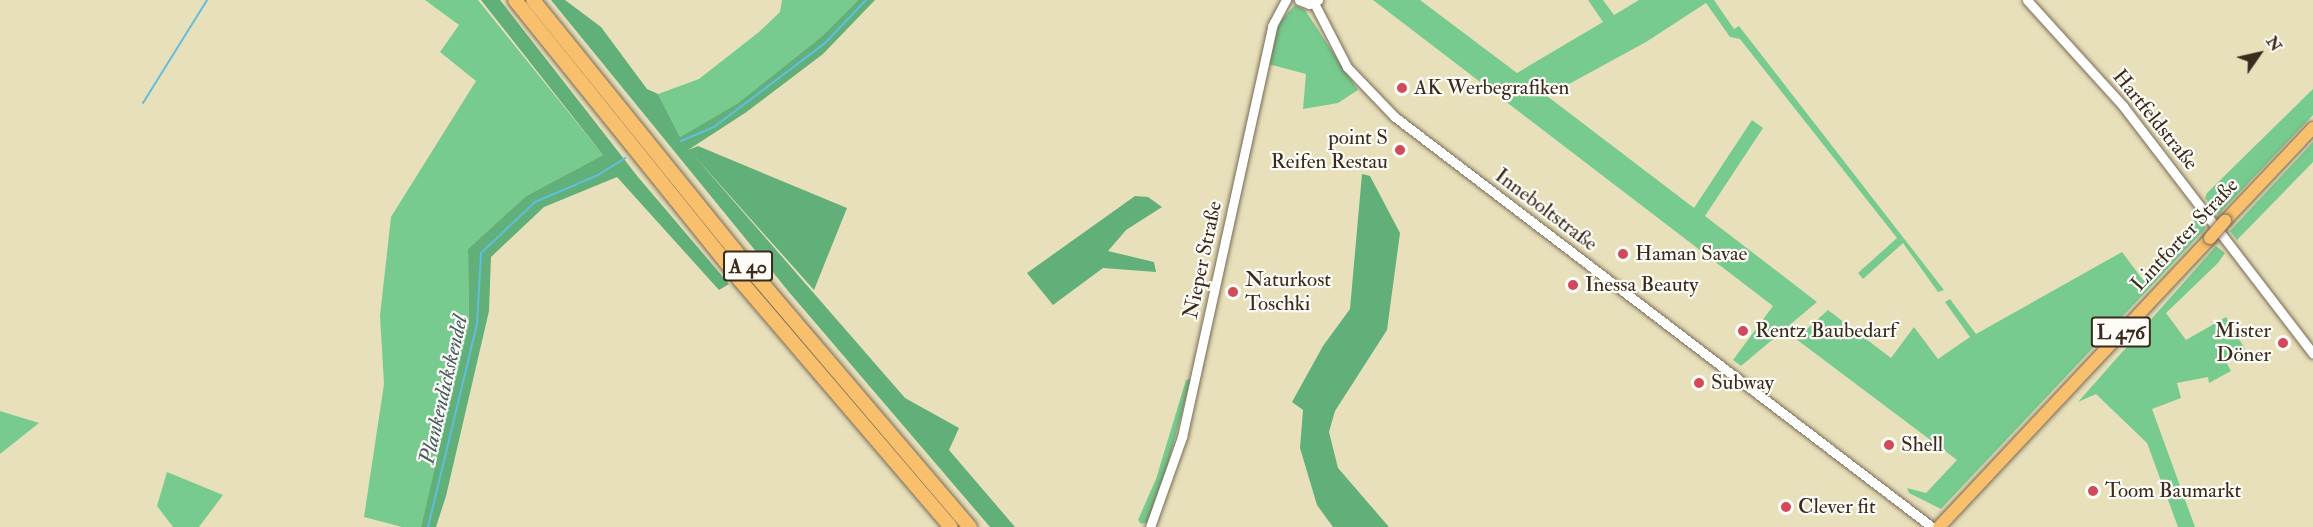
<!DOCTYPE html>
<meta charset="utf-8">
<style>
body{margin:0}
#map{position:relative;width:2313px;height:527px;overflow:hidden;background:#e8e0bb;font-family:"IM FELL Double Pica",serif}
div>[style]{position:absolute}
.green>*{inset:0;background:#77cb8e}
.forest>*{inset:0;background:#61af79}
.stream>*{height:2px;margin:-1px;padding:0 1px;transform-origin:1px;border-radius:1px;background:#61bedf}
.roads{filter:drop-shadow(0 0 2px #786a55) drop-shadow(0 0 2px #786a55)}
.tertiary>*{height:9px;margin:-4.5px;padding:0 4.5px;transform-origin:4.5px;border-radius:4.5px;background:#fff}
.primary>*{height:12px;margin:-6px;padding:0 6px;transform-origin:6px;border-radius:6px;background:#f8bf6c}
.motorway>*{height:14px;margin:-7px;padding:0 7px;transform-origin:7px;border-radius:7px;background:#f8bf6c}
.bridges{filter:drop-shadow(0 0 2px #786a55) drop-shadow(0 0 2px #786a55)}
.primary-bridge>*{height:12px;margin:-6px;padding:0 6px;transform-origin:6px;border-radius:6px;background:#f8bf6c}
.dots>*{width:16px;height:16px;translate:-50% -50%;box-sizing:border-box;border:3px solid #fdfcf7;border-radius:50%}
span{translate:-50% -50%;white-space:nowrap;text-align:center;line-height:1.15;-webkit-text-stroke:4.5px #fdfcf7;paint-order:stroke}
.shield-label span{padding:2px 4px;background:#fdfcf7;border:2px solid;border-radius:4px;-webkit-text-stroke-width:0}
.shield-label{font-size:20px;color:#3b2a1e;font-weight:700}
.poi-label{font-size:21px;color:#3b2a1e}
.left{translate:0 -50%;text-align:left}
.right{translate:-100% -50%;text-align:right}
.street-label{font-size:21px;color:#3b2a1e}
.water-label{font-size:22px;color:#485e62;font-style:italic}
.north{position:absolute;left:2229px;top:24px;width:60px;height:60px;-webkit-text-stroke:4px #fdfcf7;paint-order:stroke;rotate:56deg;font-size:16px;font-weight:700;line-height:24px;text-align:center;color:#3b2a1e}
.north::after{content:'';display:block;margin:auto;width:21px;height:27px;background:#3b2a1e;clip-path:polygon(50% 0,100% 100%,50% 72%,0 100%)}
</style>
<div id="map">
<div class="green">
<i style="clip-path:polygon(425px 0,478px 0,603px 155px,526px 196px,468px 249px,469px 324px,456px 389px,421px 527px,402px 527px,364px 517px,384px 384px,380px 316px,391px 217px,476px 81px,440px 52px,459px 25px)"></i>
<i style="clip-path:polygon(782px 0,858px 0,821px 37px,738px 103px,680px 137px,658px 94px,699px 79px,759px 32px,780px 12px)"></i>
<i style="clip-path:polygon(1373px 0,1420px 0,1517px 73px,1603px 22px,1588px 0,1603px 0,1614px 15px,1639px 0,1714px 0,1734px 29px,1739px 26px,1944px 290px,1938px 292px,1903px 243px,1863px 279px,1858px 273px,1897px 238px,1740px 39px,1730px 37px,1706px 3px,1646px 42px,1547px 96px,1694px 208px,1752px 120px,1763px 128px,1705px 216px,1817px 302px,1741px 366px,1733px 360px,1773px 306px)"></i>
<i style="clip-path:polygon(1295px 5px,1305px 10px,1358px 90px,1338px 103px,1303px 109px,1306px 74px,1268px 64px,1276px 26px)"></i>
<i style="clip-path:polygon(2313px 89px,2313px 115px,2218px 215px,2205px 198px,2207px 193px)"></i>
<i style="clip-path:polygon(2313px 142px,2313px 162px,2237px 240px,2230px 231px)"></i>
<i style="clip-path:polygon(2198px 217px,2206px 228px,1941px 509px,1909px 493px,1907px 488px,1926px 493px,1957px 460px,1796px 339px,1828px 310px,1891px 358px,1914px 327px,1938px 359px,1970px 337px,1945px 302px,1950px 299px,1976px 334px,2122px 252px,2143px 280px)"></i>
<i style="clip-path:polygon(2216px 246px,2225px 253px,2218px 263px,2166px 313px,2186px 340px,2226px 317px,2245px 349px,2225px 360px,2231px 371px,2209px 383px,2208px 377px,2177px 383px,2181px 398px,2152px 409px,2195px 527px,2178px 527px,2147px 443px,2096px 394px,2078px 402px)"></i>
<i style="clip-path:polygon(1191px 379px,1163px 482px,1148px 522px,1141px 524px,1138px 520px,1156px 479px,1186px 380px)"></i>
<i style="clip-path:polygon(0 411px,39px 423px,0 454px)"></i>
<i style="clip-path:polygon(167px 472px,223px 495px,199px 527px,173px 527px,157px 506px)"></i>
</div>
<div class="forest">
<i style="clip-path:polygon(481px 0,500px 0,638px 177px,729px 284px,719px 290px,617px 177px,544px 207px,491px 257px,489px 311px,446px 496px,436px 527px,421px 527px,469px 324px,468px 249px,526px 196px,603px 155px)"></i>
<i style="clip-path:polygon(551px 0,565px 0,601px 27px,647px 89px,658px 94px,680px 137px,738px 103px,821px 37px,858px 0,875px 0,823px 54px,745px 113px,688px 150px,698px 146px,847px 208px,814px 290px,690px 151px,905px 398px,959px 428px,949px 450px,1015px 527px,990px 527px,789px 292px)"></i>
<i style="clip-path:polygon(1362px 174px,1370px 176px,1400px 233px,1387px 330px,1335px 411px,1329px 432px,1338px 468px,1389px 527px,1333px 527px,1317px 505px,1300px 448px,1303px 410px,1292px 402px,1323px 346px,1350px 309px)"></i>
<i style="clip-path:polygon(1135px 196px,1148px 197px,1162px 207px,1126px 230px,1108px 251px,1154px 262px,1156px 272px,1103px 268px,1053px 305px,1027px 273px)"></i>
</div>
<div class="stream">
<i style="left:143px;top:103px;width:121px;rotate:-58.1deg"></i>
<i style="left:681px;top:141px;width:36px;rotate:-23deg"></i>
<i style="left:714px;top:127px;width:139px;rotate:-37.1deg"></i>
<i style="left:825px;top:43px;width:59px;rotate:-46.4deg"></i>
<i style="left:428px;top:527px;width:208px;rotate:-76.4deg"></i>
<i style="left:477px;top:325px;width:72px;rotate:-86.8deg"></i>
<i style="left:481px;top:253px;width:74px;rotate:-43.4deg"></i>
<i style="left:535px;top:202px;width:69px;rotate:-23.2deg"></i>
<i style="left:598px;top:175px;width:32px;rotate:-32deg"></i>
</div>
<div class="roads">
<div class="tertiary">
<i style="left:1299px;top:0;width:11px;rotate:22deg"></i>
<i style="left:1309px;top:4px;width:10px;rotate:-24deg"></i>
<i style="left:2027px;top:0;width:143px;rotate:47.8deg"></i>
<i style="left:2123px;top:106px;width:312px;rotate:52.5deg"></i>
<i style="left:1314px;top:3px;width:72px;rotate:62.7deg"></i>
<i style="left:1347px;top:67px;width:69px;rotate:46.2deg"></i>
<i style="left:1395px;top:117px;width:676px;rotate:37.36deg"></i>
<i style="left:1150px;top:527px;width:96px;rotate:-70.4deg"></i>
<i style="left:1182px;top:437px;width:421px;rotate:-77.6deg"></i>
<i style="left:1272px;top:26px;width:30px;rotate:-62deg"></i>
</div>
<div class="primary">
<i style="left:2225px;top:221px;width:128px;rotate:-46.6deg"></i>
<i style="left:1939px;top:527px;width:396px;rotate:-46.8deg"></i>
</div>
<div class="motorway">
<i style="left:515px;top:0;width:358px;rotate:51.2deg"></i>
<i style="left:739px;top:279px;width:326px;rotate:49.5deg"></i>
<i style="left:533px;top:0;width:347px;rotate:51.1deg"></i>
<i style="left:751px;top:270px;width:338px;rotate:49.6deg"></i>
</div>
</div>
<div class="bridges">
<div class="primary-bridge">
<i style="left:2210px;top:238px;width:23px;rotate:-49deg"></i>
</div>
</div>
<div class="dots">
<i style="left:1402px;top:88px;background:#d1495b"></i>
<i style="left:1400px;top:150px;background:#d1495b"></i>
<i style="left:1623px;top:254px;background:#d1495b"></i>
<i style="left:1573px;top:285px;background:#d1495b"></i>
<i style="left:1233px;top:292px;background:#d1495b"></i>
<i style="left:1743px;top:331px;background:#d1495b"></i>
<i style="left:2283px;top:343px;background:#d1495b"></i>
<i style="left:1699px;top:383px;background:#d1495b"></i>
<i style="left:1889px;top:445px;background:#d1495b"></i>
<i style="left:2093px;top:491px;background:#d1495b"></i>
<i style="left:1786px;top:507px;background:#d1495b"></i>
</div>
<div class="shield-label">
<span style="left:748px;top:266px">A 40</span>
<span style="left:2121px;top:332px">L 476</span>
</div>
<div class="poi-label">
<span class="left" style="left:1414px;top:88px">AK Werbegrafiken</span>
<span class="right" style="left:1388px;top:150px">point S<br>Reifen Restau</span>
<span class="left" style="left:1635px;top:254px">Haman Savae</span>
<span class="left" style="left:1245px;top:292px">Naturkost<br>Toschki</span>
<span class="left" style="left:1585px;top:285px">Inessa Beauty</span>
<span class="left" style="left:1755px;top:331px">Rentz Baubedarf</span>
<span class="right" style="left:2271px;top:343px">Mister<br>Döner</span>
<span class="left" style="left:1711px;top:383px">Subway</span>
<span class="left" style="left:1901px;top:445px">Shell</span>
<span class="left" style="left:2105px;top:491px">Toom Baumarkt</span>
<span class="left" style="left:1798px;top:507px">Clever fit</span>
</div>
<div class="street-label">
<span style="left:2155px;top:120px;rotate:51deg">Hartfeldstraße</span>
<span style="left:1546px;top:210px;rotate:37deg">Inneboltstraße</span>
<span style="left:2185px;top:235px;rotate:-47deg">Lintforter Straße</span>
<span style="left:1203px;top:260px;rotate:-78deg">Nieper Straße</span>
</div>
<div class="water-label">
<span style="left:444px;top:390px;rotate:-77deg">Plankendickskendel</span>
</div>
<div class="north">N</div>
</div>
